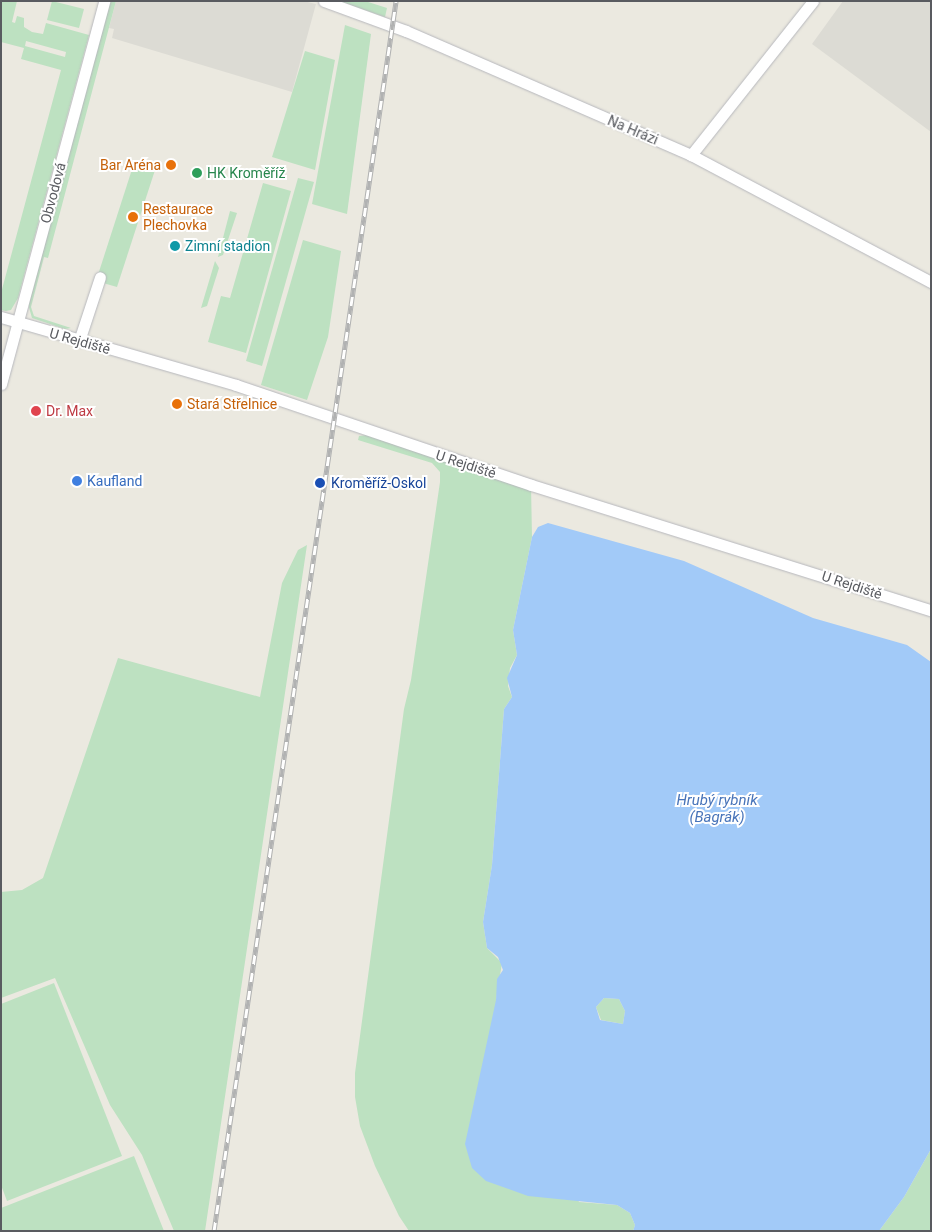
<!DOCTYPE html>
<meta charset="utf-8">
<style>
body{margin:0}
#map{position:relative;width:932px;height:1232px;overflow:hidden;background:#ebe9e0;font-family:Roboto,sans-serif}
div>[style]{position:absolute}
.industrial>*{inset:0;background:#dcdbd4}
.green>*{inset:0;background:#bde1c1}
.water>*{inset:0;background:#a2caf8}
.roads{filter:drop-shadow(0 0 1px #b6b7bc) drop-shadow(0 0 1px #b6b7bc)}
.minor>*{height:11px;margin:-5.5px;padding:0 5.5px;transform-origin:5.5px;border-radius:5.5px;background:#fff}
.rail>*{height:5px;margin-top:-2.5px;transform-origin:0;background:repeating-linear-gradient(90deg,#fff 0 9px,#b1b2b2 0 18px);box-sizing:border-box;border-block:1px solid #b1b2b2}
.dots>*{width:14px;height:14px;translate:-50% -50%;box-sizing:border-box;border:2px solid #fff;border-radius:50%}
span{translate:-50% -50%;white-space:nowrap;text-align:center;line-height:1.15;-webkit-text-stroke:4px #fff;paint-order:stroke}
.street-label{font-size:14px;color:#595b60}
.food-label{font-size:14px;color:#c56008}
.right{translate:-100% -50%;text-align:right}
.left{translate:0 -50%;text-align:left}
.leisure-label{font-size:14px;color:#27864d}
.culture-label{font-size:14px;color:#0d838f}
.health-label{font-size:14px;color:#be3a42}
.shop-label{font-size:14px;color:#366cbe}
.transit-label{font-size:14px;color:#164399}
.water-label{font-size:15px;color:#4874b9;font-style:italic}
.frame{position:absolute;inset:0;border:2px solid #595b60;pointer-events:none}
</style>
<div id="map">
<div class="industrial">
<i style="clip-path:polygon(116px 1px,303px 1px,316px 4px,292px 92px,112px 38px,114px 29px,109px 28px)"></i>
<i style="clip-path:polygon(843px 1px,931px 1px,931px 132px,812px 44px)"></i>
</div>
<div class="green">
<i style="clip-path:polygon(evenodd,1px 1px,17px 1px,12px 22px,15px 23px,17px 16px,24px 18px,24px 27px,32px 32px,43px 34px,46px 23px,89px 35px,18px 298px,11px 310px,6px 311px,1px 310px,1px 293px,61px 70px,21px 59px,24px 48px,1px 42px,1px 1px,26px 41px,66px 52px,65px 57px,25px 46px,26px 41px)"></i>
<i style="clip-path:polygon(52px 1px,84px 9px,79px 28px,47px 20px)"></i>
<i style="clip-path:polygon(109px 1px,116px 1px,48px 258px,44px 257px,31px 307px,34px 316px,71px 328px,65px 329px,32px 318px,28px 304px)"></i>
<i style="clip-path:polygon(339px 1px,365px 1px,387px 8px,385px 17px)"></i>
<i style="clip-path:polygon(345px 25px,371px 34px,347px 214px,312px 204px)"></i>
<i style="clip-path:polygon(305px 51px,335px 60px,315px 170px,272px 157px)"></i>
<i style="clip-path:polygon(135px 160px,156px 167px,117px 287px,96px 281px)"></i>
<i style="clip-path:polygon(298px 178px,314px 182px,262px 366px,246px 361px)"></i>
<i style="clip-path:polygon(263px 183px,291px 191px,246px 353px,208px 342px,221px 296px,230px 298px)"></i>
<i style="clip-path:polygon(230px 211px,237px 213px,223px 255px,218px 257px)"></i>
<i style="clip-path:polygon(303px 240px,341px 251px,328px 337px,307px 400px,261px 385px)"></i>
<i style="clip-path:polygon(215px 261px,219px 268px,207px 306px,201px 308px)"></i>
<i style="clip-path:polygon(377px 434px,531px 485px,532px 537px,513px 630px,517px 655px,510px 668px,508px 686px,512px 697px,504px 709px,492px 865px,483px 922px,487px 948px,502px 963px,496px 1000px,579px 1202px,617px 1205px,630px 1213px,635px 1225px,633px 1231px,409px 1231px,399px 1216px,375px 1166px,360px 1126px,355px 1097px,355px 1073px,404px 709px,411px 680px,440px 482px,440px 472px,432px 463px,358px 440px,359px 436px)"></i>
<i style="clip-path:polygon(307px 545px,205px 1231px,174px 1231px,142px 1155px,110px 1105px,55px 978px,1px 998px,1px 892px,22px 890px,43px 878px,118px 658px,260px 697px,282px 583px,298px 550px)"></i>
<i style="clip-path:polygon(54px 983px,122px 1156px,7px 1201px,1px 1185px,1px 1004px)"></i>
<i style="clip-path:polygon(604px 998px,619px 999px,625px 1011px,623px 1024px,601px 1020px,596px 1007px)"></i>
<i style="clip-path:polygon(931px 1149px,931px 1231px,879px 1231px,904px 1197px)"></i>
<i style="clip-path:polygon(134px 1156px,164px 1231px,1px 1231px,1px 1208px)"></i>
</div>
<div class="water">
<i style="clip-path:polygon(evenodd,548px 523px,684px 561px,813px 618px,907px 645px,931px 662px,931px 1149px,904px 1197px,879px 1231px,633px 1231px,635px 1225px,630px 1213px,617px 1205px,528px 1196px,486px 1181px,472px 1168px,465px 1144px,496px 1000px,497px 979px,503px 970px,498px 957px,487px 948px,483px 922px,492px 865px,504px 709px,512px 697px,507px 678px,517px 655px,513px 630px,532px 537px,538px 527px,548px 523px,604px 998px,619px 999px,625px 1011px,623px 1024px,600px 1020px,596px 1007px,604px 998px)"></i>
</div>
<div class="roads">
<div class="minor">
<i style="left:324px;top:1px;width:87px;rotate:20.1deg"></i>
<i style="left:406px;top:31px;width:311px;rotate:23.5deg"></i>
<i style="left:691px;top:155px;width:272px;rotate:27.9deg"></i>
<i style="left:691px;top:155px;width:196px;rotate:-51.6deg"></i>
<i style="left:1px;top:317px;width:245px;rotate:16.1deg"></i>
<i style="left:236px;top:385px;width:311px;rotate:18.7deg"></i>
<i style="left:531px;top:485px;width:419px;rotate:17.4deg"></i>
<i style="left:79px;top:341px;width:67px;rotate:-71.8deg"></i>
<i style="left:1px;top:384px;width:397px;rotate:-74.9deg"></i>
</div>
</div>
<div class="rail">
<i style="left:214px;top:1231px;width:1243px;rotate:-81.58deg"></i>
</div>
<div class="dots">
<i style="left:171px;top:165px;background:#e8710a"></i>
<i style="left:197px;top:173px;background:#2e9e5b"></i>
<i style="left:133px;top:217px;background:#e8710a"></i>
<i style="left:175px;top:246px;background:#0f9aa8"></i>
<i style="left:177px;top:404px;background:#e8710a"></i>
<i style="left:36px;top:411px;background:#e0444e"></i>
<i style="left:77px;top:481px;background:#3f7fe0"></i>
<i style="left:320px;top:483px;background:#1a4fb4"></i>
</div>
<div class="street-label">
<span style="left:633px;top:130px;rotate:23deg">Na Hrázi</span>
<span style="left:53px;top:193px;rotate:-75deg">Obvodová</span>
<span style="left:80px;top:341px;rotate:16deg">U Rejdiště</span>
<span style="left:466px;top:464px;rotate:18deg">U Rejdiště</span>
<span style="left:852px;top:585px;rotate:18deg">U Rejdiště</span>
</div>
<div class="food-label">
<span class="right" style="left:161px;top:165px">Bar Aréna</span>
<span class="left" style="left:143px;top:217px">Restaurace<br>Plechovka</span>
<span class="left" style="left:187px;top:404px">Stará Střelnice</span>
</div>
<div class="leisure-label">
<span class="left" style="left:207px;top:173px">HK Kroměříž</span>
</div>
<div class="culture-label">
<span class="left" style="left:185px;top:246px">Zimní stadion</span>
</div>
<div class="health-label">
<span class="left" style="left:46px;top:411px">Dr. Max</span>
</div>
<div class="shop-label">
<span class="left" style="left:87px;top:481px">Kaufland</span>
</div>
<div class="transit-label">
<span class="left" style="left:331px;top:483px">Kroměříž-Oskol</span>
</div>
<div class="water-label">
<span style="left:717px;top:809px">Hrubý rybník<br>(Bagrák)</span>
</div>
<div class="frame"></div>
</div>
